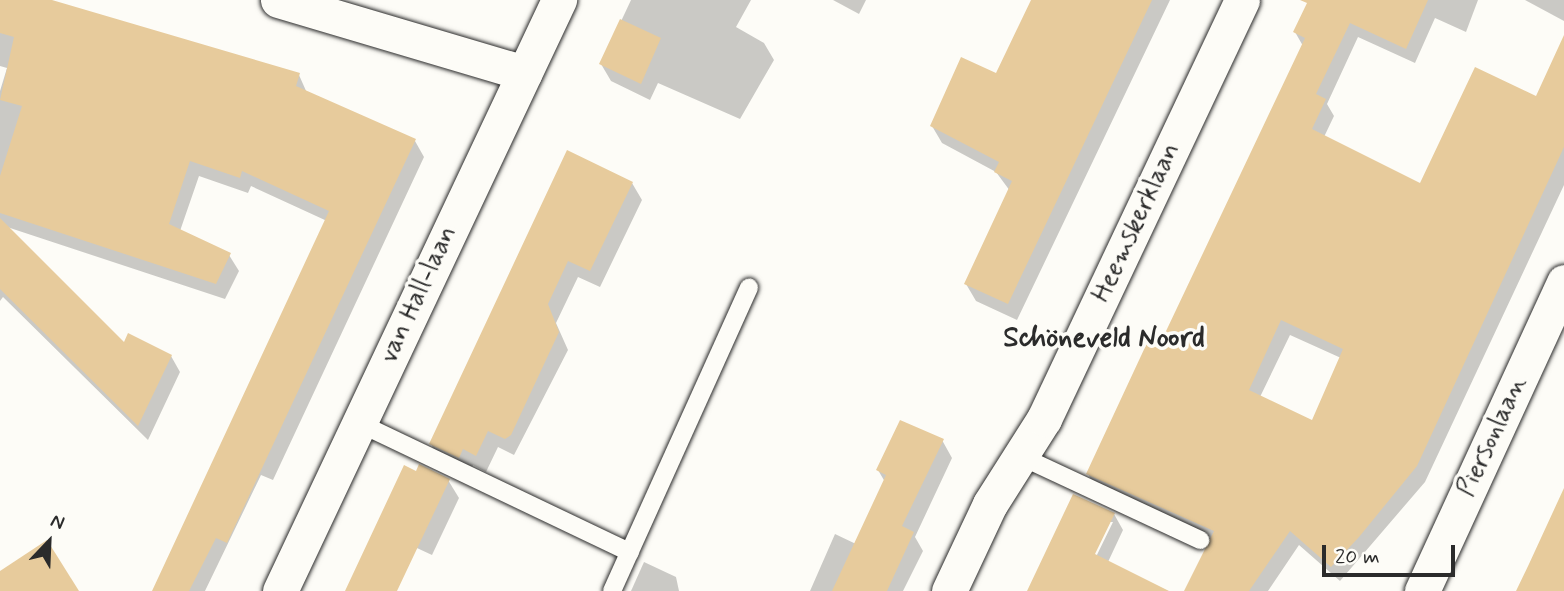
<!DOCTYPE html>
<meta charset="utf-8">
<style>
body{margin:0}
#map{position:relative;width:1564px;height:591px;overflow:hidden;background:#fdfcf7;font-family:Mynerve,sans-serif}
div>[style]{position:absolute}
.shadow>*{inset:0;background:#0003}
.building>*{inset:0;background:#e7cb9c}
.roads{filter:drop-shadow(0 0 2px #2b2b2b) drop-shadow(0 0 2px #2b2b2b)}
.lane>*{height:18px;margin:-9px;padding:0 9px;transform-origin:9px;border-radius:9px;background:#fdfcf7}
.street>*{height:35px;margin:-17.5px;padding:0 17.5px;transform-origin:17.5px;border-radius:17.5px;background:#fdfcf7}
span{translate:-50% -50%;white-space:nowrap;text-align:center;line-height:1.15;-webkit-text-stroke:7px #fdfcf7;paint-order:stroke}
.street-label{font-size:26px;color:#2b2b2b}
.neighbourhood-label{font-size:28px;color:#2b2b2b;font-weight:700}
.north{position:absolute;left:14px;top:507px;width:70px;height:70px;-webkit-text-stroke:5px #fdfcf7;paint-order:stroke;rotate:23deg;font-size:19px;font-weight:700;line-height:28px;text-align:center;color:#2b2b2b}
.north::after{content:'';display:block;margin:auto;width:24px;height:32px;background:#2b2b2b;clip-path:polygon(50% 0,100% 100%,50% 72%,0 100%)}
.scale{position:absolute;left:1322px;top:545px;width:133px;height:32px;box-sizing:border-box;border:4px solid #2b2b2b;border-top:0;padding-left:9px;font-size:21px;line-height:24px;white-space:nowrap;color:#2b2b2b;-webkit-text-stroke:5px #fdfcf7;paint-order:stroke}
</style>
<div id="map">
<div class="shadow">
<i style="clip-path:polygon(0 0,40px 0,299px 75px,307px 93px,415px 141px,424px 157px,273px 480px,261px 475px,205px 591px,158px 591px,327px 221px,251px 186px,248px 193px,199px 176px,180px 231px,229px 255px,239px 271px,225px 299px,7px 227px,124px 345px,171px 356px,180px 372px,148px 440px,3px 297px,0 301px,0 91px,7px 68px,0 66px)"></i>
<i style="clip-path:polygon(631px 0,751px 0,736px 27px,764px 43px,774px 60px,740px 119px,658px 83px,650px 100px,611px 81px,601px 64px)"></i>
<i style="clip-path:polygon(833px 0,866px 0,859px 14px)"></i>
<i style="clip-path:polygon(1033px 0,1170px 0,1017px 320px,976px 301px,966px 284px,1010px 191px,996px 172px,942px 143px,932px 126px,997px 76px)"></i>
<i style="clip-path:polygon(evenodd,1311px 0,1478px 0,1466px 32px,1435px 18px,1415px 63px,1358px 37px,1327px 104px,1334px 116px,1324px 137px,1421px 185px,1537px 99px,1564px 39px,1564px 185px,1425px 482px,1340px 581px,1299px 545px,1268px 591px,1186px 591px,1211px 540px,1097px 490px,1088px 474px,1159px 350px,1303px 46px,1295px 32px,1311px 0,1290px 335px,1341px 358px,1312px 423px,1260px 397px,1290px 335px)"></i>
<i style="clip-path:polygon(1525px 0,1564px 0,1564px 21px)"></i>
<i style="clip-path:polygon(568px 152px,632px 183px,642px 200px,600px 287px,578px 277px,556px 323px,568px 350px,514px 455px,498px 447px,486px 472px,473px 465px,469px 474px,441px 461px,431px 444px)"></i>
<i style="clip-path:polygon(942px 440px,952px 458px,915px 537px,923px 551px,903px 591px,810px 591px,835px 534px,856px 544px,885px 482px,878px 470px)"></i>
<i style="clip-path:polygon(417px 473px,448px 480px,459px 498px,432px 555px,391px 536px)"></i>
<i style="clip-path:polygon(evenodd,1114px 514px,1123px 530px,1108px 562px,1168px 591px,1029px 591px,1114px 514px,1109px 522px,1113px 522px,1093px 563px,1090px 562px,1109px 522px)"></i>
<i style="clip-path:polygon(644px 562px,676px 577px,679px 591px,631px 591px)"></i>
</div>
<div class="building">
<i style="clip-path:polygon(0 0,52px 0,300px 73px,296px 86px,416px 139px,227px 543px,216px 538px,189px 591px,152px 591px,329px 211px,242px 171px,240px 178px,190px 161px,169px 224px,231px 253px,216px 284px,0 213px,0 176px,22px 106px,0 100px,14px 37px,0 33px)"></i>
<i style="clip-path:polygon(1031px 0,1152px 0,1008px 304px,964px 284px,1012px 181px,994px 172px,999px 162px,930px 126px,961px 57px,996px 73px)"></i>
<i style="clip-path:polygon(evenodd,1300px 0,1428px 0,1406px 49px,1350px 23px,1316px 94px,1326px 99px,1312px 129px,1420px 183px,1475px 67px,1536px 96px,1564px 35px,1564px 147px,1417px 466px,1359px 537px,1331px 567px,1290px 531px,1249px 591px,1184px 591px,1214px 531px,1086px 474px,1147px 343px,1158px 348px,1305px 38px,1293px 32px,1307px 3px,1300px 0,1281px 320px,1343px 349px,1312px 420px,1249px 390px,1281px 320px)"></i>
<i style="clip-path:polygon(620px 19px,661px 38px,641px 84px,599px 64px)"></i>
<i style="clip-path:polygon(567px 150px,633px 182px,590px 271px,568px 261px,548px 304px,559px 332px,511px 435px,505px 439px,488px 431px,476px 456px,463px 449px,459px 458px,429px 444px)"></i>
<i style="clip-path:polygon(0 218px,124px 342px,128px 333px,172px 355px,138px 426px,0 289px)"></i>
<i style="clip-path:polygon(900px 420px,944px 439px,902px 526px,914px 532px,887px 591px,832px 591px,886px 475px,876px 470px)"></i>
<i style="clip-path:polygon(419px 464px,450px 479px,397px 591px,345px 591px,404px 465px,416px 471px)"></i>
<i style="clip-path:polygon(1564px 488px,1564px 591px,1516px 591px,1529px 564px)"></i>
<i style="clip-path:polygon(1073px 494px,1115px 513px,1095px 554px,1169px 591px,1027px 591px)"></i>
<i style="clip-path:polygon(47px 540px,79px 591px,0 591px,0 571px)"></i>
</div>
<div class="roads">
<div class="lane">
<i style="left:359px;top:423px;width:300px;rotate:25.5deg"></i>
<i style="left:1020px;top:456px;width:199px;rotate:25deg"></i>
<i style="left:612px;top:591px;width:333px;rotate:-65.7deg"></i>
</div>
<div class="street">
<i style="left:278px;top:0;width:257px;rotate:16.5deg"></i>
<i style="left:280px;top:591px;width:654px;rotate:-64.73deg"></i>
<i style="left:949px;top:591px;width:96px;rotate:-64.8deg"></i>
<i style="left:990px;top:504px;width:101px;rotate:-57.6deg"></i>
<i style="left:1044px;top:419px;width:463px;rotate:-64.7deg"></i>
<i style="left:1422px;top:591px;width:340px;rotate:-65.3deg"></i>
</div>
</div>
<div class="street-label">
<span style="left:1137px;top:223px;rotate:-65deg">Heemskerklaan</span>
<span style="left:419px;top:295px;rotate:-65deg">van Hall-laan</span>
<span style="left:1493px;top:437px;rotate:-65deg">Piersonlaan</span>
</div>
<div class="neighbourhood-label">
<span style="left:1104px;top:339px">Schöneveld Noord</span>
</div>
<div class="north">N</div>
<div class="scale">20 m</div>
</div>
